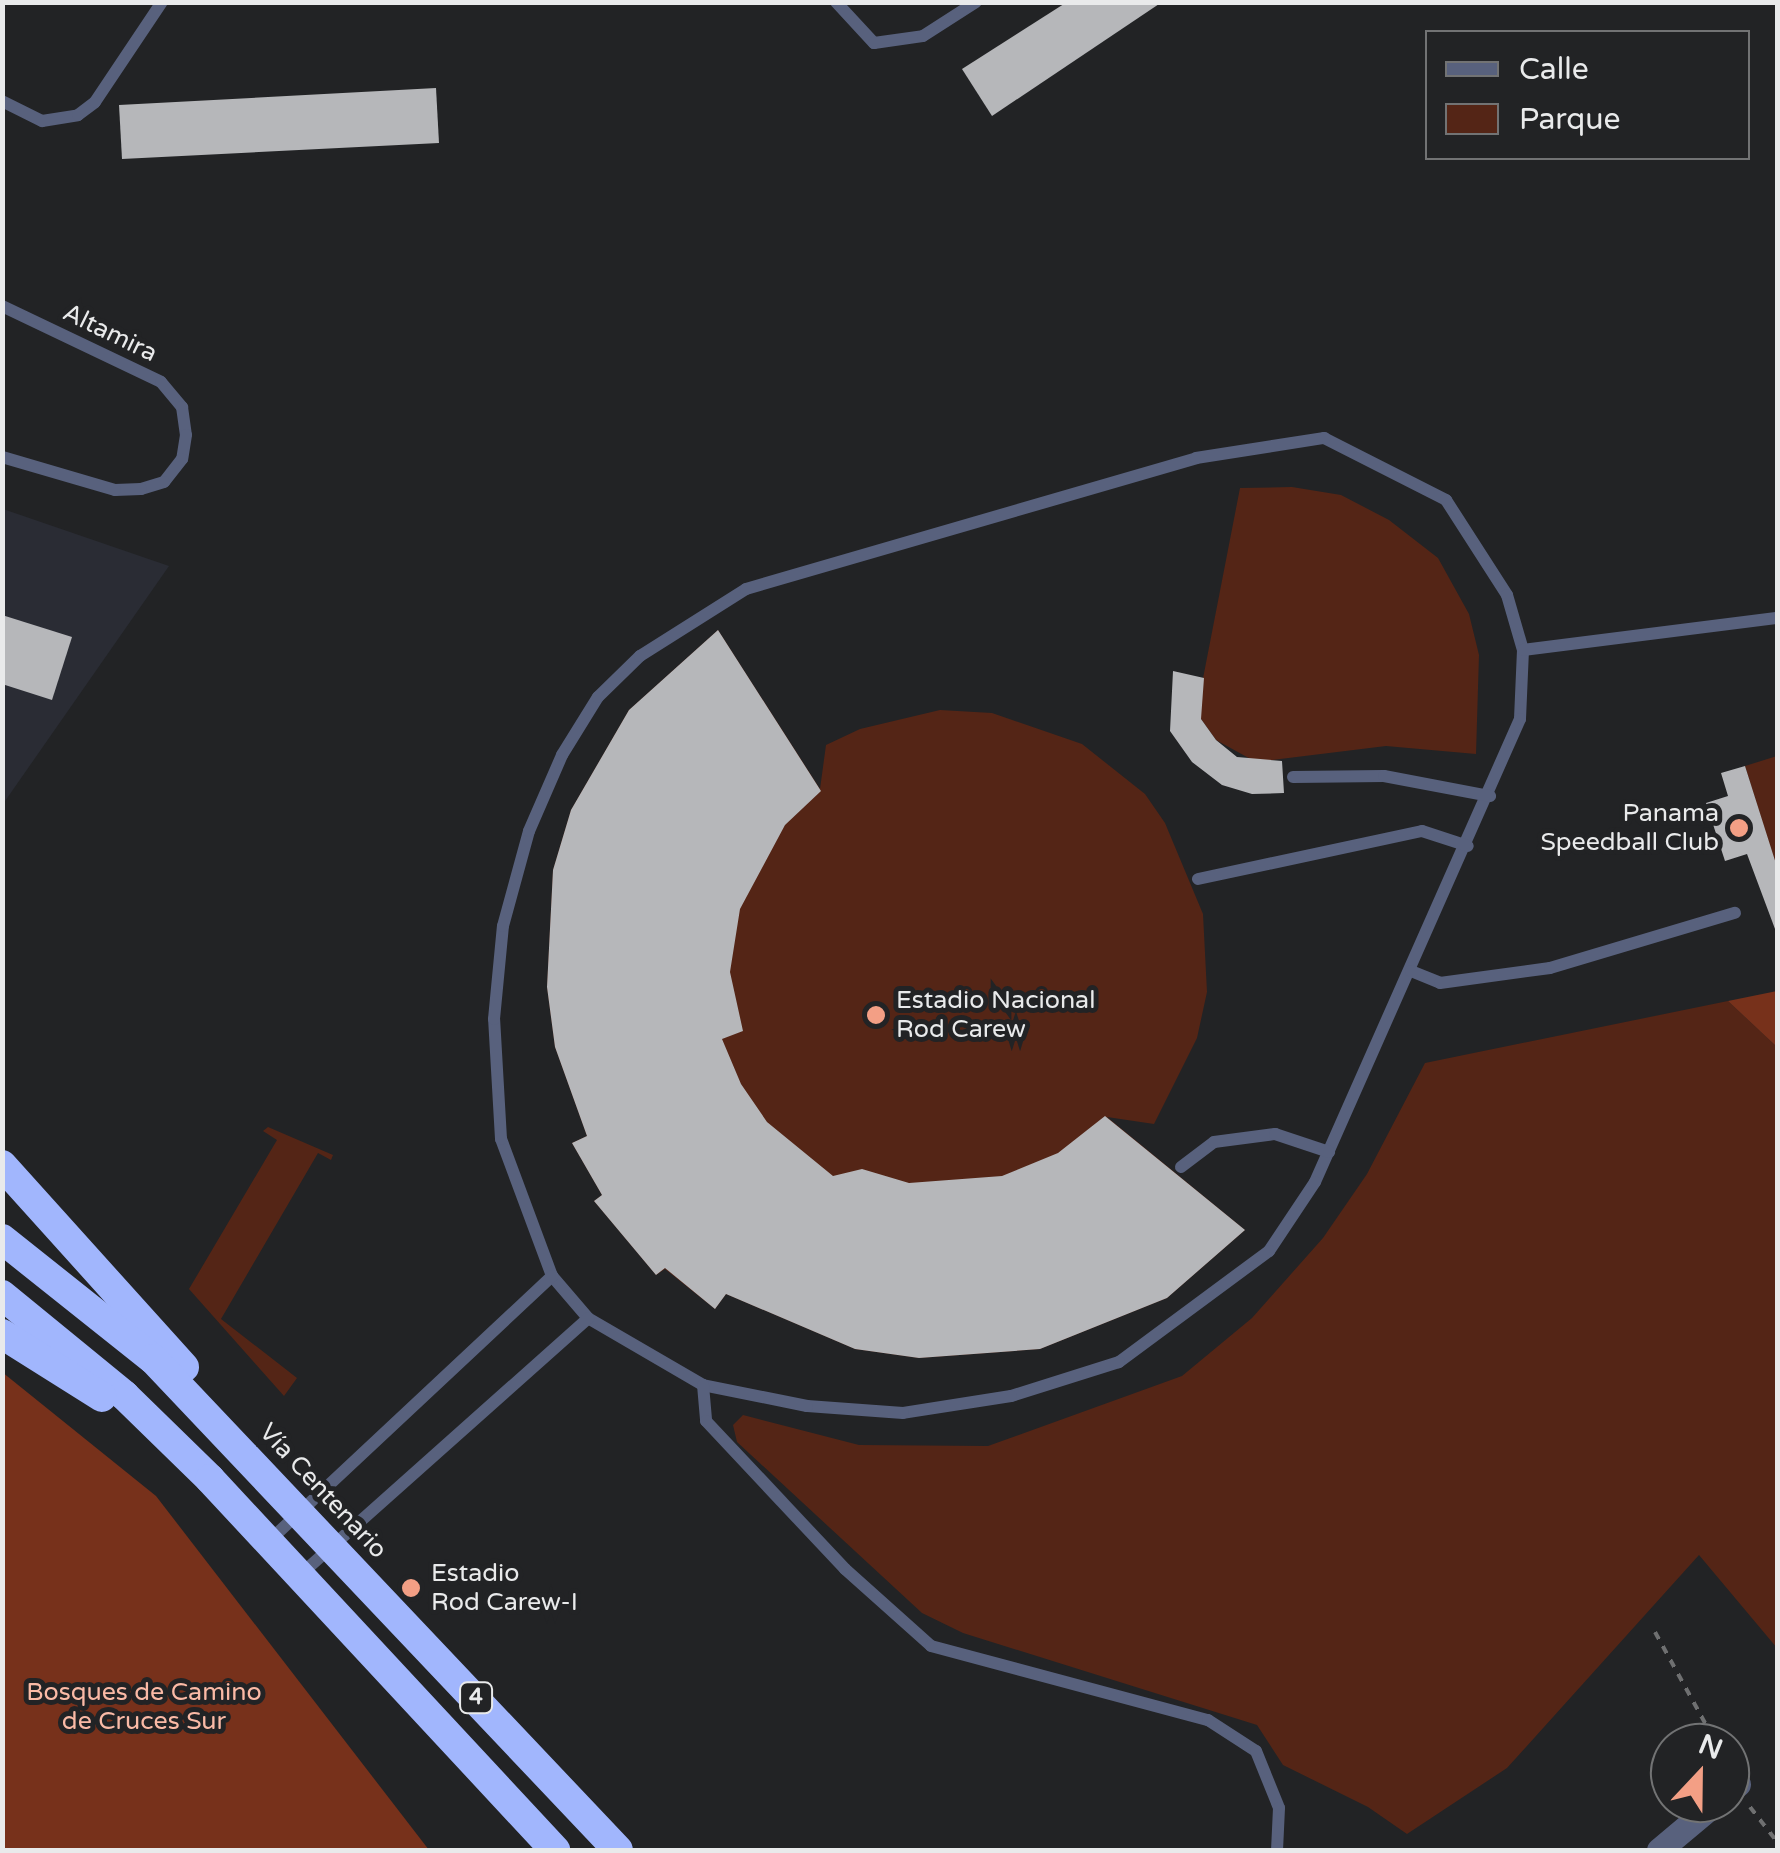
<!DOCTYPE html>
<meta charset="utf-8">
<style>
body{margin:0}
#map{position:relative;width:1780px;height:1853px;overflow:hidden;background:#222325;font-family:"Varela Round",sans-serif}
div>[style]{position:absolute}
.built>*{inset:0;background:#2a2c34}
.green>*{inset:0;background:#542516}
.forest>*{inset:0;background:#77311b}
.building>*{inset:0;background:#b6b7ba}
.path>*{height:4px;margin-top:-2px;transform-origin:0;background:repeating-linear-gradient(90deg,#6f7071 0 8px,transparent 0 16px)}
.service>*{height:12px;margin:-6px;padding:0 6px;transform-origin:6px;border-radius:6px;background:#58617d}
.minor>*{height:25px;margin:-12.5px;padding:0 12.5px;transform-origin:12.5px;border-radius:12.5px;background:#58617d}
.motorway>*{height:30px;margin:-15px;padding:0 15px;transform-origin:15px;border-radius:15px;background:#a1b6fd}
.dots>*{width:28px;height:28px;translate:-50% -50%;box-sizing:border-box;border:5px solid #222325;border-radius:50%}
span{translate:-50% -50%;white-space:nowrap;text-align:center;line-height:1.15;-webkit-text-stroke:10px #222325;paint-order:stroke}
.shield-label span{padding:2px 8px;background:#222325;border:2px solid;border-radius:8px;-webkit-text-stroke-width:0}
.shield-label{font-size:22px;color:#e9eaeb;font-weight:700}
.street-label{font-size:25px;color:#e9eaeb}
.poi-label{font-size:25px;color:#e9eaeb}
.right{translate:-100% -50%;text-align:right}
.left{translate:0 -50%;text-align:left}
.park-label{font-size:25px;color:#fabaa6}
.frame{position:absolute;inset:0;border:5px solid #e9eaeb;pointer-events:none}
.legend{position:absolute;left:1425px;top:30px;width:325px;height:130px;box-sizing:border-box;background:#222325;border:2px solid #727374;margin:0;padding:12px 18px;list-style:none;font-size:30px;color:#e9eaeb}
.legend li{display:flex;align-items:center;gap:20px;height:50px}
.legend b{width:50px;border:2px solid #727374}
.north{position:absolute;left:1650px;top:1723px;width:100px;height:100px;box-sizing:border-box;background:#222325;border:2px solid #727374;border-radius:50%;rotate:22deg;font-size:28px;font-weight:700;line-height:40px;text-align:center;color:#e9eaeb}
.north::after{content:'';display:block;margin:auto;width:35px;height:45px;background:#f39f85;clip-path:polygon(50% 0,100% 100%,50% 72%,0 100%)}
</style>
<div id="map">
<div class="built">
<i style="clip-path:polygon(3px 509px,169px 566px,3px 804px)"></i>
</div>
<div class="green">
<i style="clip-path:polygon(1292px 487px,1341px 495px,1389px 520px,1438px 558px,1469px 614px,1479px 655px,1476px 754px,1386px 746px,1256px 762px,1216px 740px,1201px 719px,1199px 699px,1240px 488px)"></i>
<i style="clip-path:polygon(718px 630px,820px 789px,826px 745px,860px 729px,940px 710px,992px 713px,1082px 744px,1145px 794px,1165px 823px,1203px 914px,1207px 992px,1197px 1038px,1154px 1124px,1107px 1117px,1245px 1230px,1167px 1298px,1040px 1349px,919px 1358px,855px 1349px,726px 1294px,715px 1309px,665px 1269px,656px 1275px,594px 1201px,602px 1195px,572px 1143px,587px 1136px,555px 1047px,547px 987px,553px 870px,571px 810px,629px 710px)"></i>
<i style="clip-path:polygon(1777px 756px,1777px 870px,1745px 766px)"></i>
<i style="clip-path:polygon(1728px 1001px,1777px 1047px,1777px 1648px,1699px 1555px,1507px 1768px,1407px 1834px,1368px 1807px,1283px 1765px,1257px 1725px,963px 1633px,922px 1613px,737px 1442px,733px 1425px,743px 1415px,859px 1445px,988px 1446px,1182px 1376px,1252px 1318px,1323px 1238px,1367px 1174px,1425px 1063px)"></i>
<i style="clip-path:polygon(268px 1127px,333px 1155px,331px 1160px,318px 1153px,221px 1319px,297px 1378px,284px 1396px,189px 1289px,277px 1140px,263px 1131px)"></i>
</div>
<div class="forest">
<i style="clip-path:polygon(1777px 991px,1778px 991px,1777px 1047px,1728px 1001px)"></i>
<i style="clip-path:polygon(2px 1372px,156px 1496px,429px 1850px,3px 1850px)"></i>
</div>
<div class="building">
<i style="clip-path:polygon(1067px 2px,1162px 2px,992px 116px,962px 69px)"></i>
<i style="clip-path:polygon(436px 88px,439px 143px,122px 159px,119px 105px)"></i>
<i style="clip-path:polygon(2px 615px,72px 637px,52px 700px,2px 684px)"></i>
<i style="clip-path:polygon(718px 630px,821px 791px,785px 825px,740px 909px,730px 972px,743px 1031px,722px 1039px,741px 1084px,767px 1122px,833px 1176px,862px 1169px,909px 1183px,1002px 1176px,1058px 1153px,1105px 1116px,1245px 1230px,1167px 1298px,1040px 1349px,919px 1358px,855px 1349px,726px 1294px,715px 1309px,665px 1268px,656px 1275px,594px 1201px,602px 1195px,572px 1143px,587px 1136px,555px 1047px,547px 987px,553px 870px,571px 810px,629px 710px)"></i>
<i style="clip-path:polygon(1173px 671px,1204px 678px,1201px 719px,1216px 740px,1237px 757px,1282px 761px,1284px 793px,1252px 794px,1222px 785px,1192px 762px,1170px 731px)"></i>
<i style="clip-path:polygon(1745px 766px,1778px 870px,1778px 937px,1747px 854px,1725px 861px,1706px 803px,1728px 796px,1721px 773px)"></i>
</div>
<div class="path">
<i style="left:1655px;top:1632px;width:127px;rotate:61.2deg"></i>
<i style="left:1750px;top:1807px;width:46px;rotate:52.1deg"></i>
</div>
<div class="service">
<i style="left:836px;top:2px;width:56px;rotate:47.2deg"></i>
<i style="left:874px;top:43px;width:49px;rotate:-8.1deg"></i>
<i style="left:923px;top:36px;width:63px;rotate:-32.7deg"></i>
<i style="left:2px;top:101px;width:45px;rotate:26.6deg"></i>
<i style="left:42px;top:121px;width:36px;rotate:-9deg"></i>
<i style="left:78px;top:115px;width:21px;rotate:-37deg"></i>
<i style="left:95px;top:102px;width:120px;rotate:-56.2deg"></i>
<i style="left:2px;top:306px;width:176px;rotate:25.5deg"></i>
<i style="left:161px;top:382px;width:33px;rotate:50deg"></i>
<i style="left:182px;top:407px;width:28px;rotate:82deg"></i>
<i style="left:186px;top:435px;width:24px;rotate:99deg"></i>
<i style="left:182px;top:459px;width:29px;rotate:128deg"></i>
<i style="left:164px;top:482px;width:24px;rotate:163deg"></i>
<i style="left:141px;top:489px;width:26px;rotate:178deg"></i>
<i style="left:115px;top:490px;width:118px;rotate:-163.7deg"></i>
<i style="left:1324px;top:438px;width:137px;rotate:26.9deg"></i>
<i style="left:1446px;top:500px;width:113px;rotate:57.3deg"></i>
<i style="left:1507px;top:595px;width:57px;rotate:73.8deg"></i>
<i style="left:1523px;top:650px;width:69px;rotate:92.5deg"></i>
<i style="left:1520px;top:719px;width:506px;rotate:113.88deg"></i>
<i style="left:1315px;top:1182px;width:83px;rotate:123.7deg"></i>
<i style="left:1269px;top:1251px;width:187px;rotate:143.5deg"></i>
<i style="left:1119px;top:1362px;width:113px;rotate:162.5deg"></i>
<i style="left:1011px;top:1396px;width:109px;rotate:171.1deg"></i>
<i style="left:903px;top:1413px;width:96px;rotate:-175.8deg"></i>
<i style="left:807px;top:1406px;width:106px;rotate:-168.6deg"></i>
<i style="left:703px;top:1385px;width:133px;rotate:-149.8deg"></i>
<i style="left:588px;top:1318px;width:55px;rotate:-130.6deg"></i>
<i style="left:552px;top:1276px;width:146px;rotate:-110.4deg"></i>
<i style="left:501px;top:1139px;width:120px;rotate:-93.3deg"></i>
<i style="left:494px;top:1019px;width:93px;rotate:-84.5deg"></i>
<i style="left:503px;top:926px;width:98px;rotate:-74.7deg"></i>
<i style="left:529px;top:831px;width:83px;rotate:-66.5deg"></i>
<i style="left:562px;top:755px;width:68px;rotate:-58.2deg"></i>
<i style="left:598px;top:697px;width:59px;rotate:-44.3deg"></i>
<i style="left:640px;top:656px;width:125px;rotate:-32.3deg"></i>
<i style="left:746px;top:589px;width:469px;rotate:-16.2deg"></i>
<i style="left:1196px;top:458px;width:130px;rotate:-8.9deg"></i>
<i style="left:1523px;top:650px;width:257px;rotate:-7.2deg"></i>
<i style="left:1293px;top:777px;width:91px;rotate:-0.6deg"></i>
<i style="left:1384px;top:776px;width:108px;rotate:10.7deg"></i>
<i style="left:1198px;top:879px;width:229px;rotate:-12.1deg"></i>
<i style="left:1422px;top:831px;width:48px;rotate:18.1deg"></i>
<i style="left:1411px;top:971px;width:31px;rotate:22deg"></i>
<i style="left:1440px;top:983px;width:111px;rotate:-7.8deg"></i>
<i style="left:1550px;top:968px;width:193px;rotate:-16.6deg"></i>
<i style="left:1181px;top:1167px;width:41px;rotate:-37.1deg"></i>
<i style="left:1214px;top:1142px;width:62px;rotate:-7.5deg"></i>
<i style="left:1275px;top:1134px;width:57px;rotate:18.4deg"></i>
<i style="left:703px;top:1385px;width:36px;rotate:85deg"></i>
<i style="left:706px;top:1421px;width:203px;rotate:46.8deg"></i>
<i style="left:845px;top:1569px;width:115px;rotate:41.8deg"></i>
<i style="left:931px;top:1646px;width:287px;rotate:15deg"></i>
<i style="left:1208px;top:1720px;width:57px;rotate:32.9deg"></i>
<i style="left:1256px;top:1751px;width:61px;rotate:68deg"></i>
<i style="left:1279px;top:1808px;width:42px;rotate:92.7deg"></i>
<i style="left:269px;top:1541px;width:388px;rotate:-43.1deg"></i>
<i style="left:300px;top:1575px;width:386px;rotate:-41.7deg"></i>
</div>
<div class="minor">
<i style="left:1730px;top:1790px;width:10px;rotate:-37deg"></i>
<i style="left:1659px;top:1850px;width:73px;rotate:-40deg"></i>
</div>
<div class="motorway">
<i style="left:2px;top:1165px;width:272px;rotate:48deg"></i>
<i style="left:2px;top:1239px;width:193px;rotate:38.5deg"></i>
<i style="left:153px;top:1359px;width:676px;rotate:46.56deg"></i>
<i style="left:2px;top:1295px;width:158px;rotate:39.3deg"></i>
<i style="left:124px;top:1395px;width:120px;rotate:44.3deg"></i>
<i style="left:210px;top:1479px;width:507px;rotate:47.08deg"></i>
<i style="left:2px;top:1334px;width:118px;rotate:32.2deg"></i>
</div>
<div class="dots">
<i style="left:1739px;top:828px;background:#f39f85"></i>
<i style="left:876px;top:1015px;background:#f39f85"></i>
<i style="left:411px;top:1588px;background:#f39f85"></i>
</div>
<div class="shield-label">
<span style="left:476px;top:1698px">4</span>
</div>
<div class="street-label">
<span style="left:110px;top:333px;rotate:26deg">Altamira</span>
<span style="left:323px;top:1491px;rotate:47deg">Vía Centenario</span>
</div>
<div class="poi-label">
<span class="right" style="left:1719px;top:828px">Panama<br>Speedball Club</span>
<span class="left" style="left:896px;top:1015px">Estadio Nacional<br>Rod Carew</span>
<span class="left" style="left:431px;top:1588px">Estadio<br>Rod Carew-I</span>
</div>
<div class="park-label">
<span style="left:144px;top:1707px">Bosques de Camino<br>de Cruces Sur</span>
</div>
<div class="frame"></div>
<ul class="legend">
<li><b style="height:12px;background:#58617d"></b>Calle</li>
<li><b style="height:28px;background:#542516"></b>Parque</li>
</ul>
<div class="north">N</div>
</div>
